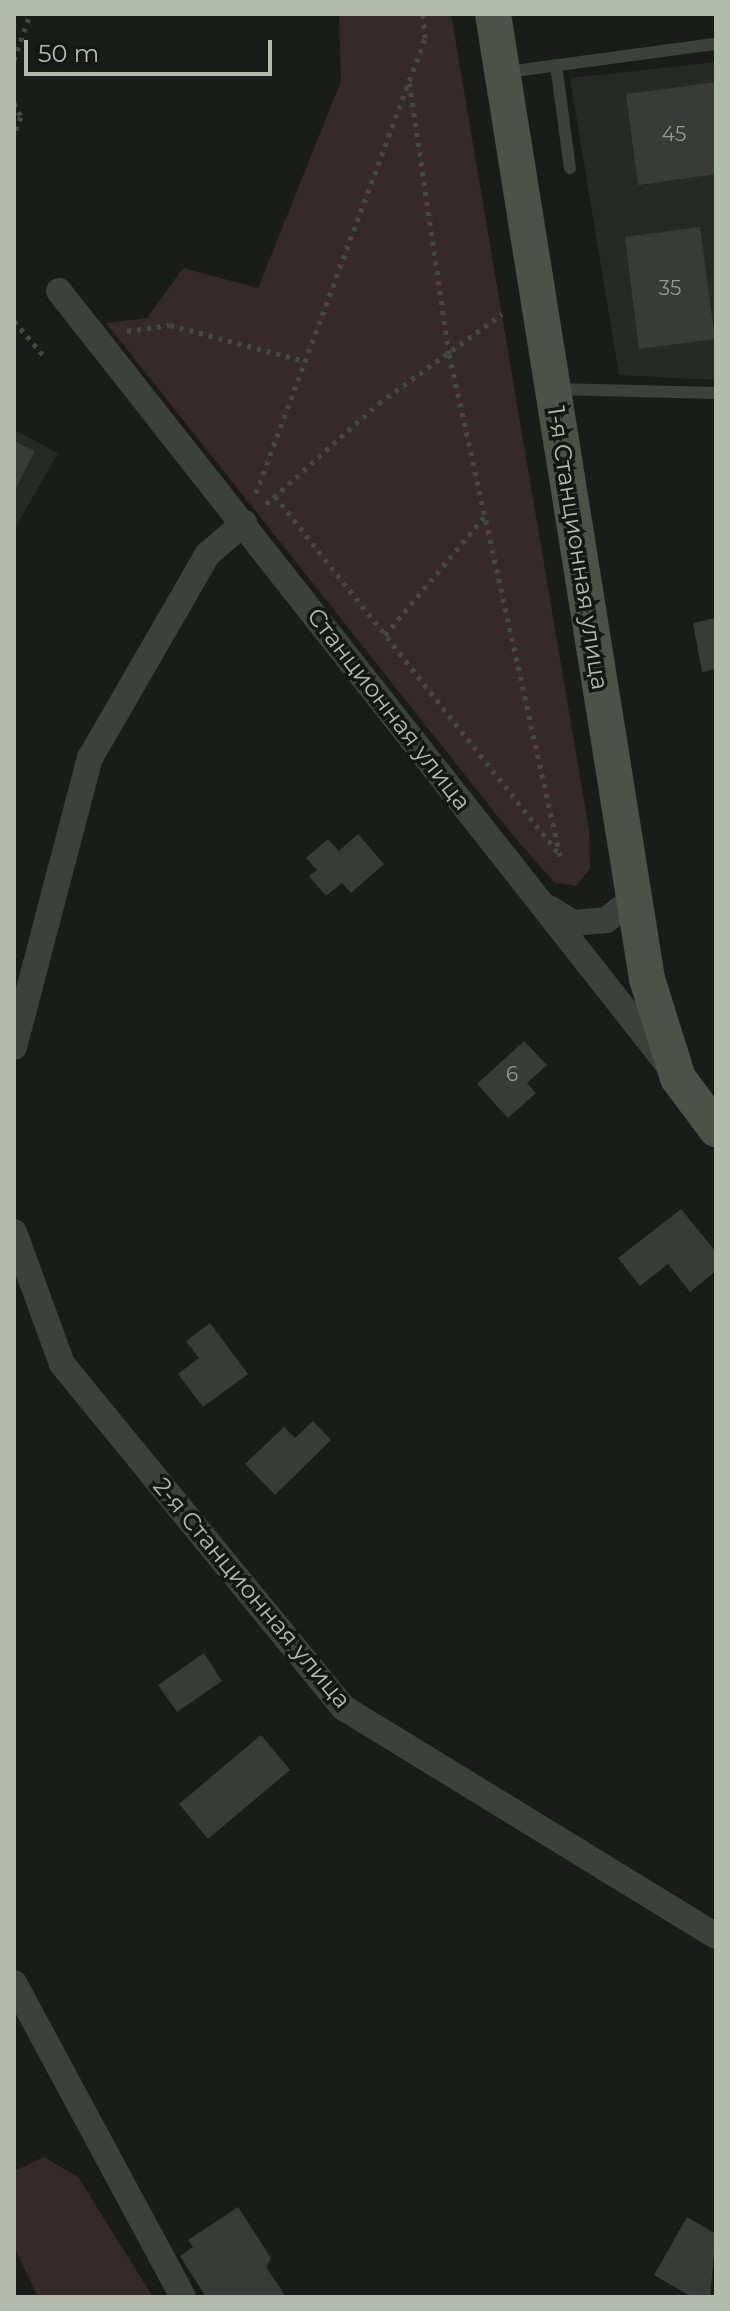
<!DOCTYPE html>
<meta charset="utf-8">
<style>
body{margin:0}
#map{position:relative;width:730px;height:2311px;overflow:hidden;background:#1a1c1a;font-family:Montserrat,sans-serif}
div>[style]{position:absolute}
.built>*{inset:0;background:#262926}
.green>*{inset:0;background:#352929}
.building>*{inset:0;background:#383b37}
.path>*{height:5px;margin-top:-2.5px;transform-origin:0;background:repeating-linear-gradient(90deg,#444940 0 4px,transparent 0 10px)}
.service>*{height:12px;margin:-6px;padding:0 6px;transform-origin:6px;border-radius:6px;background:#3d413b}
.minor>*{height:26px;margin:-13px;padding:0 13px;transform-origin:13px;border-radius:13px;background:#3d413b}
.secondary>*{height:36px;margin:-18px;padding:0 18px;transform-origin:18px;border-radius:18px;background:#4c5248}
span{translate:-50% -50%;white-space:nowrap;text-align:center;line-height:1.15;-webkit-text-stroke:7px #151715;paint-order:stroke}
.number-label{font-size:20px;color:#949c8f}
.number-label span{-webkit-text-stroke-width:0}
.street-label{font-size:24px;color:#b3bcac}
.frame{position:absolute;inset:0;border:16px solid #b3bcac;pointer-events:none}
.scale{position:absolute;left:24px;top:40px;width:248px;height:36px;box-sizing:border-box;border:4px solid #b3bcac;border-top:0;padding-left:10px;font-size:24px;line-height:28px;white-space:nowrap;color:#b3bcac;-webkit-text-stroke:6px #151715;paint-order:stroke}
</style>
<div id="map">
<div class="built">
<i style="clip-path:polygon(716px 62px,716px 380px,619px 375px,570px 78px)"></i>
<i style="clip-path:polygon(14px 430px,58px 453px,14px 530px)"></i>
</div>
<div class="green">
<i style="clip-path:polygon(339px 14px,451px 14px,589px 830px,590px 869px,576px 886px,554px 882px,515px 838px,106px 323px,147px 318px,183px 268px,258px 288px,341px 81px)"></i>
<i style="clip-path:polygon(44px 2157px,78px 2177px,153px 2297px,38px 2297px,14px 2247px,14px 2171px)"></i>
</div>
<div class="building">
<i style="clip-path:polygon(716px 82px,716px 174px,638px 185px,626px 94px)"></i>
<i style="clip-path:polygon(700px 227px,715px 339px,639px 349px,625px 237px)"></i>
<i style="clip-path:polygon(14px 441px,35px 451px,14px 492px)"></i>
<i style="clip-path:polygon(716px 618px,716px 669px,702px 672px,693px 623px)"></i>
<i style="clip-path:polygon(358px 834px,384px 864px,351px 893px,342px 883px,326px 896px,309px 876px,317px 870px,306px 858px,328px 839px,339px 851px)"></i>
<i style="clip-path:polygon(524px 1041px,547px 1065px,527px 1083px,536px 1093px,508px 1118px,477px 1084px)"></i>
<i style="clip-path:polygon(681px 1209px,716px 1252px,716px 1271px,690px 1292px,668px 1264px,640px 1286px,618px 1258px)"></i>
<i style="clip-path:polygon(210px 1323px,248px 1374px,203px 1407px,178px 1374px,199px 1358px,186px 1341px)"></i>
<i style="clip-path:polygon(313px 1421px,331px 1440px,275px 1495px,245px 1464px,284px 1427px,295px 1438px)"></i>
<i style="clip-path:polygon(204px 1653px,222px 1681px,177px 1712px,158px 1685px)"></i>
<i style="clip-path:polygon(261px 1735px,290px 1770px,208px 1839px,179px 1804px)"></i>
<i style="clip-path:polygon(238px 2207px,271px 2258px,266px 2267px,286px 2297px,206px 2297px,180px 2256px,193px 2247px,188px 2240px)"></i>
<i style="clip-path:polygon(687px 2217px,716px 2234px,710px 2297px,692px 2297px,654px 2275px)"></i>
</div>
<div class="path">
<i style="left:14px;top:60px;width:49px;rotate:-70.8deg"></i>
<i style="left:14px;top:103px;width:16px;rotate:63deg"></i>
<i style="left:21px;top:117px;width:17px;rotate:114deg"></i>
<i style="left:14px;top:321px;width:48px;rotate:49.3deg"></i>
<i style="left:127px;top:331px;width:43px;rotate:-7.9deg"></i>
<i style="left:170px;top:325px;width:139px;rotate:15deg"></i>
<i style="left:256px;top:493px;width:485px;rotate:-69.6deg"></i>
<i style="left:425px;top:38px;width:24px;rotate:-95deg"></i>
<i style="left:275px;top:496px;width:459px;rotate:51.6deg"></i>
<i style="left:560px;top:856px;width:514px;rotate:-102.47deg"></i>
<i style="left:449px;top:354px;width:277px;rotate:-98.3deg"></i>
<i style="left:266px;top:504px;width:152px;rotate:-41.8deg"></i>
<i style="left:379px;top:403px;width:152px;rotate:-35.9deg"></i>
<i style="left:385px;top:635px;width:154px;rotate:-50deg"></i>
</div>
<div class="service">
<i style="left:556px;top:65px;width:104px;rotate:82.3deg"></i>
<i style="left:507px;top:72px;width:209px;rotate:-7.7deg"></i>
<i style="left:555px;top:389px;width:161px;rotate:1.4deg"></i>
</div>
<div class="minor">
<i style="left:59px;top:291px;width:986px;rotate:51.79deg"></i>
<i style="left:549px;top:908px;width:28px;rotate:32deg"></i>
<i style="left:573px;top:923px;width:33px;rotate:-5deg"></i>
<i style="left:606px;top:920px;width:35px;rotate:-37deg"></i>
<i style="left:14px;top:1047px;width:299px;rotate:-75.3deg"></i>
<i style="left:90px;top:758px;width:236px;rotate:-60deg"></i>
<i style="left:208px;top:554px;width:48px;rotate:-40.7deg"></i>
<i style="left:14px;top:1232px;width:140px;rotate:70deg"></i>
<i style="left:62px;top:1364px;width:445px;rotate:50.7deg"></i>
<i style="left:344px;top:1708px;width:436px;rotate:31.5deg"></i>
<i style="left:14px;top:1983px;width:357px;rotate:61.7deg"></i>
</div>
<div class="secondary">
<i style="left:493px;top:14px;width:977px;rotate:80.93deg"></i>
<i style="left:647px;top:979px;width:104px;rotate:72.6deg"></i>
<i style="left:678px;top:1078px;width:64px;rotate:53.3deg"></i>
</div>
<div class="number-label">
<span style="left:674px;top:134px">45</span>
<span style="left:670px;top:288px">35</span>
<span style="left:512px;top:1074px">6</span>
</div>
<div class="street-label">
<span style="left:578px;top:548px;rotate:81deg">1-я Станционная улица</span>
<span style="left:389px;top:709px;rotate:52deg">Станционная улица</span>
<span style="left:252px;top:1593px;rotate:50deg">2-я Станционная улица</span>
</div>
<div class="frame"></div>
<div class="scale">50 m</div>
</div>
